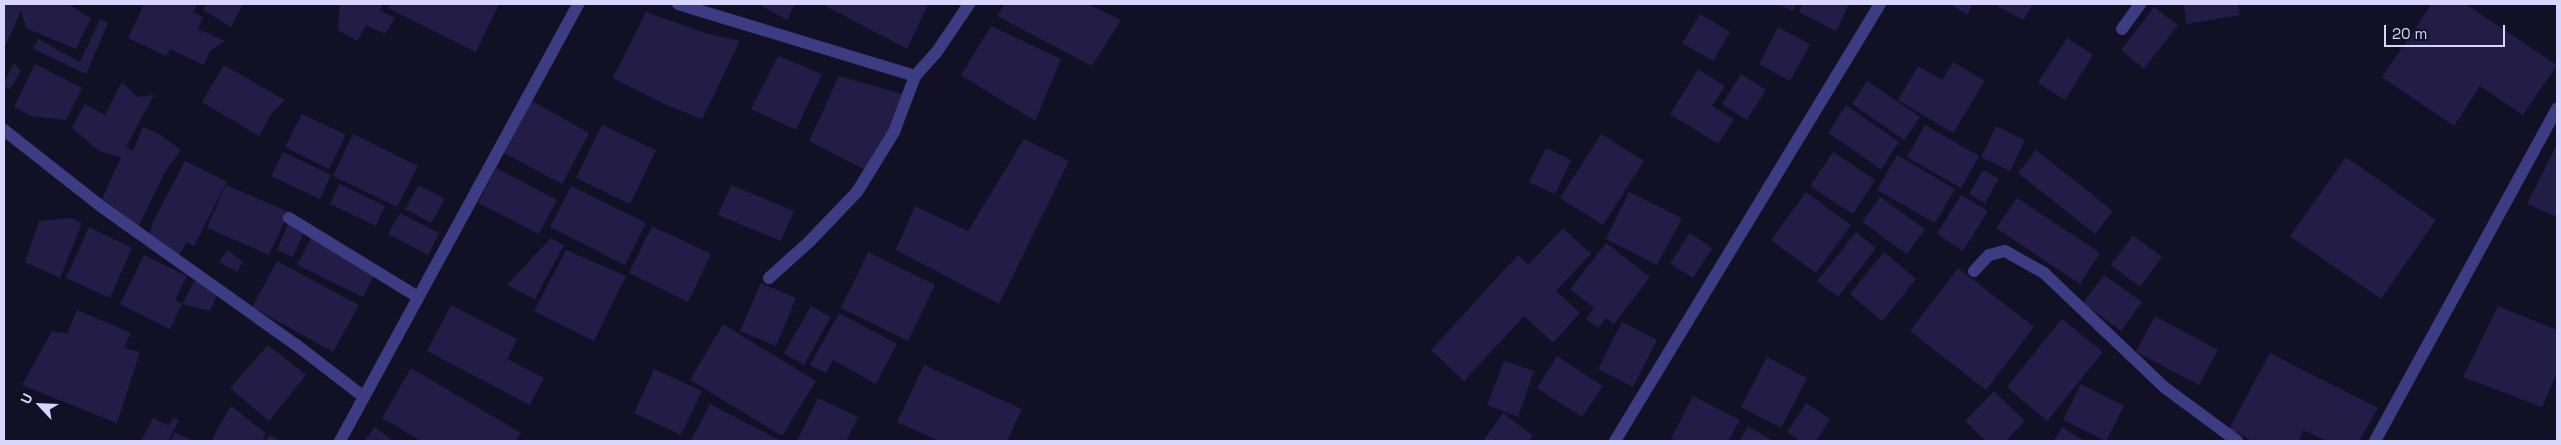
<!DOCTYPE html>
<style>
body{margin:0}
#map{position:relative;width:2561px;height:445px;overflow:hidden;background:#121025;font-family:"Space Grotesk",sans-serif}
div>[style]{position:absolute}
.building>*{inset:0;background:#231c46}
.street>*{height:12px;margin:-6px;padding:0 6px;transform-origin:6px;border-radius:6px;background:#3c3c83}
span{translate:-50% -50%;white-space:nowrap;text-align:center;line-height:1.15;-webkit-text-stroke:4px #121025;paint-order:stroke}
.frame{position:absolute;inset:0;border:5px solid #d8d5fe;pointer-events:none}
.north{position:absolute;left:15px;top:380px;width:50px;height:50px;-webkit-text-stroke:4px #121025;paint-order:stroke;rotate:295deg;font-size:14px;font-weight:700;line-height:20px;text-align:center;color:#d8d5fe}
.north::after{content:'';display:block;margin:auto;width:18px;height:22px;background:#d8d5fe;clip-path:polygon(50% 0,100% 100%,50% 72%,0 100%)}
.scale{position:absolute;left:2384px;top:25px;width:121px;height:22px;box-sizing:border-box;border:2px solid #d8d5fe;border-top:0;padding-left:6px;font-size:15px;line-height:18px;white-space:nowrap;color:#d8d5fe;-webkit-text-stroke:4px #121025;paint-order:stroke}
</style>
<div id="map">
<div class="building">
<i style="clip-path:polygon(4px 4px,68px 4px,91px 18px,76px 49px,26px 28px,21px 11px,4px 49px)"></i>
<i style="clip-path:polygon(144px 4px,197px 4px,193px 12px,203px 17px,198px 29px,225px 41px,210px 51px,204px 65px,170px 49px,166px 56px,128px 38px)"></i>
<i style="clip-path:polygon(206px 4px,243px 4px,231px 27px,203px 10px)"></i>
<i style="clip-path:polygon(340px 4px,383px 4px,380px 10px,395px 18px,385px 34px,366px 25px,357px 41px,338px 30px)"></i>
<i style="clip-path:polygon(391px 4px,499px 4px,476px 52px,388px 8px)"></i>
<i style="clip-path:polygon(758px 4px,795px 4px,787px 20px)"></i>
<i style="clip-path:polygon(822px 4px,928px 4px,907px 49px)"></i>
<i style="clip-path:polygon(1005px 4px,1088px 4px,1121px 20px,1092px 66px,997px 16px)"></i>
<i style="clip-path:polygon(1779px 4px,1797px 4px,1793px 11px)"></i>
<i style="clip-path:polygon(1803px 4px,1849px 4px,1836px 31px,1799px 12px)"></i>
<i style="clip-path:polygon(1950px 4px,1973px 4px,1967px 15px)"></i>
<i style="clip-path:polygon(1994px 4px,2033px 4px,2023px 20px)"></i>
<i style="clip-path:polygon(2184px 4px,2238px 4px,2240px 15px,2186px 24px)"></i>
<i style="clip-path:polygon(2432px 4px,2466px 4px,2557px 65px,2523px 115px,2480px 86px,2454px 126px,2382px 77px)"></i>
<i style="clip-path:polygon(2154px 7px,2178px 25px,2144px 69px,2121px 50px)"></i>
<i style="clip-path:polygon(646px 12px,705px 33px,740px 41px,702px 119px,667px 105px,613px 78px)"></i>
<i style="clip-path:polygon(1700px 14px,1730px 32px,1713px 61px,1682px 43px)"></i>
<i style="clip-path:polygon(100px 19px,108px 23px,86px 74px,33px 49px,38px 39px,80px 62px)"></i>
<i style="clip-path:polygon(991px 26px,1061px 59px,1035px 121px,961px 75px)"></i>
<i style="clip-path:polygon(1778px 27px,1810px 44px,1790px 81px,1759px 64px)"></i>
<i style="clip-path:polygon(2067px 38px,2093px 55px,2065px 100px,2038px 83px)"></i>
<i style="clip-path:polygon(778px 56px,822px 74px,796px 130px,751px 109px)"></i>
<i style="clip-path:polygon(1953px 62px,1985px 81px,1953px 133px,1898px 100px,1918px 66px,1942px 80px)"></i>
<i style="clip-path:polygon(14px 63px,21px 71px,10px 89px,4px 86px,4px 83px)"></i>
<i style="clip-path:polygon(35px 64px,82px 88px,66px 120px,31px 116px,14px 107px)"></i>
<i style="clip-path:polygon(224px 65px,285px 100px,271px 114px,259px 136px,202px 102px)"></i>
<i style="clip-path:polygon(1698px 69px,1725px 86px,1712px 106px,1734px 119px,1718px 144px,1670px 114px)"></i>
<i style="clip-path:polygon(1741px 74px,1766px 90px,1747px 120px,1722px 104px)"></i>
<i style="clip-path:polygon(839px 76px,909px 96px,875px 175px,809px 141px)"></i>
<i style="clip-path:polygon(1867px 81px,1920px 117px,1904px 140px,1852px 104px)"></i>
<i style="clip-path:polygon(122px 82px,137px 97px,154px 95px,126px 147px,133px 151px,143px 127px,159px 134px,181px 150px,165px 172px,138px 227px,102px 199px,121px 157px,99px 151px,72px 128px,85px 104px,105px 115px)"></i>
<i style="clip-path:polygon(532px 101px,589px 133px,562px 184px,504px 153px)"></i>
<i style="clip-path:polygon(1846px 105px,1899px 142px,1881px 169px,1828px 133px)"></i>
<i style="clip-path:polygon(302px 114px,346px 135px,329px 169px,285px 147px)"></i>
<i style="clip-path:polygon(602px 125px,656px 150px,630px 204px,576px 178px)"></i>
<i style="clip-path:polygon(1925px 125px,1979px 156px,1961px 188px,1907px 157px)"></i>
<i style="clip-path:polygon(1996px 126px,2025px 140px,2010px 171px,1981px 157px)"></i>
<i style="clip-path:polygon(353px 134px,418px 166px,397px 207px,333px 176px)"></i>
<i style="clip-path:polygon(1601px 134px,1644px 161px,1603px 225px,1560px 198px)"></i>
<i style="clip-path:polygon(1024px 139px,1069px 161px,999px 304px,896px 250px,915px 206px,968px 231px)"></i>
<i style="clip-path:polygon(2557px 144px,2557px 217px,2527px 204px)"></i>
<i style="clip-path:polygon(1546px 148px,1571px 160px,1555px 194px,1529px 182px)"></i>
<i style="clip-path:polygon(2036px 150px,2113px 211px,2095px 234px,2018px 173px)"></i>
<i style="clip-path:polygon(283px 152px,331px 175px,320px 199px,271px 176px)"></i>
<i style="clip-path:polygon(1833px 152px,1875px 180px,1853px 214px,1810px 186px)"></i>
<i style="clip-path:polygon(1897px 155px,1955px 189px,1935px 223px,1877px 190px)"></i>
<i style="clip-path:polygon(2346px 157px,2436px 220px,2381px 299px,2290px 236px)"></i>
<i style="clip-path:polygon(185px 161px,227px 182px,194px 246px,187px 242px,177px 258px,149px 237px,152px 224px)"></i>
<i style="clip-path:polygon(496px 168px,557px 200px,539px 234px,478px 203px)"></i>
<i style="clip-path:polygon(1983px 170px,1999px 179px,1985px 203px,1969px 194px)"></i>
<i style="clip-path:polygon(339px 184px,385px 206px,376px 226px,330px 204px)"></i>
<i style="clip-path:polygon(226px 185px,289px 212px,269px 255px,207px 228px)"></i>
<i style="clip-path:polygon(419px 185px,445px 199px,431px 223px,405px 209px)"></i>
<i style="clip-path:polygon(731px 185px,794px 211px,781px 241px,718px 215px)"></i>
<i style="clip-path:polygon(571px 186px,646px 223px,625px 265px,550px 227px)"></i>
<i style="clip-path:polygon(1629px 192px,1682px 218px,1657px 265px,1606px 239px)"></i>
<i style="clip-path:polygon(1806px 192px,1851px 225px,1816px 273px,1771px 240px)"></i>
<i style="clip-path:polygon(1961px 195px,1988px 211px,1963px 251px,1937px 234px)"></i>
<i style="clip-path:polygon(1880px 197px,1925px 229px,1907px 254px,1862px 222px)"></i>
<i style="clip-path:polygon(2017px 198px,2100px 253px,2080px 284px,1996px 228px)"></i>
<i style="clip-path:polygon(400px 213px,439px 233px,428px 255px,388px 234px)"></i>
<i style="clip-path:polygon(71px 218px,82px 223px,60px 278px,25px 262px,39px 221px)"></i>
<i style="clip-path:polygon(288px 223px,305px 230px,293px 257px,277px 250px)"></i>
<i style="clip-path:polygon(652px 226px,711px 254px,688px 302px,629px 273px)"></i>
<i style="clip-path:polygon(89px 227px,132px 248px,110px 298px,66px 278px)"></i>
<i style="clip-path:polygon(1563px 228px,1591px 254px,1556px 291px,1580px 313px,1553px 343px,1524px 316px,1464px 381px,1431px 350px,1518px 255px,1528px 265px)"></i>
<i style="clip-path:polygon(1856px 232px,1876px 248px,1838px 297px,1817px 281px)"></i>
<i style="clip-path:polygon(1690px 233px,1712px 248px,1693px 278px,1670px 263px)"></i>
<i style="clip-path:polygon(313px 234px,376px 271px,363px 297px,297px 265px)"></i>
<i style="clip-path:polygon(2133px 235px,2162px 257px,2140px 287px,2111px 265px)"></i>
<i style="clip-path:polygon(551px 238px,564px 245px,535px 299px,507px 285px)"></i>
<i style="clip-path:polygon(1606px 243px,1650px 277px,1614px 324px,1606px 318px,1598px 328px,1586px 319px,1594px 308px,1570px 289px)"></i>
<i style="clip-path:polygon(228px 250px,243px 262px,237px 272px,219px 262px)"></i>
<i style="clip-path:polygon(566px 250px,626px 276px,594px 341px,534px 311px)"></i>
<i style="clip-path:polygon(868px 252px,935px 285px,908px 341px,841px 308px)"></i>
<i style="clip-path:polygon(1884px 252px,1916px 279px,1882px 321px,1850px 294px)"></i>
<i style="clip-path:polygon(144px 255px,187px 276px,175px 300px,182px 304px,170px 329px,120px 304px)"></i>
<i style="clip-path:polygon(277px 261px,359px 305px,333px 352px,252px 307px)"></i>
<i style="clip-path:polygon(1958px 268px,2034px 327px,1986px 390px,1910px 331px)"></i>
<i style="clip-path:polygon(2104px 275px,2142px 302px,2121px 331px,2083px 303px)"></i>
<i style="clip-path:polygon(196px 278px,219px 290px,210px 311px,182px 304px)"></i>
<i style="clip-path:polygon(761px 283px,796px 298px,776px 346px,740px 331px)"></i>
<i style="clip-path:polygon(451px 305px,517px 339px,507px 359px,544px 378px,530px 405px,427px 351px)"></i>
<i style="clip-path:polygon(811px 306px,831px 317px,804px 365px,784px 353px)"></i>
<i style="clip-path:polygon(2498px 306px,2557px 330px,2557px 373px,2542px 407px,2463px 377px)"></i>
<i style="clip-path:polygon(77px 310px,131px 333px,124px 348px,140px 352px,117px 423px,22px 385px,52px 331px,67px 334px)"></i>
<i style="clip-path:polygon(839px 313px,897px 344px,876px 384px,833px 360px,826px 373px,810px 365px)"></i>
<i style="clip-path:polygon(2155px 316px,2218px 350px,2199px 385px,2136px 352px)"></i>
<i style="clip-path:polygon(2062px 319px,2103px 352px,2047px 421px,2007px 387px)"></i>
<i style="clip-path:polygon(1622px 322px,1657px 340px,1633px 387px,1598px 369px)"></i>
<i style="clip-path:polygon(723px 324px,816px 381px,782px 436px,690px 380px)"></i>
<i style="clip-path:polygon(268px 345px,306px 375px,269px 421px,230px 388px)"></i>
<i style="clip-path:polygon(2270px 353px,2378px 408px,2359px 441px,2327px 441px,2303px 430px,2299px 441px,2253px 441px,2229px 429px)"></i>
<i style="clip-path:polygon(1557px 356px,1603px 386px,1582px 417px,1537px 388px)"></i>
<i style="clip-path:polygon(1767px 357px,1807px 378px,1781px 428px,1741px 407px)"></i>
<i style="clip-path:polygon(1504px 361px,1534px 371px,1518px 417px,1487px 405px)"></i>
<i style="clip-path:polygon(924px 365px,1022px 409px,1007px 441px,939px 441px,897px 422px)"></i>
<i style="clip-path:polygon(411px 368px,521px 433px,516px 441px,421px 441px,382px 418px)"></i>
<i style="clip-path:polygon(654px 369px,702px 391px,681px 435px,634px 413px)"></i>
<i style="clip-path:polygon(2081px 384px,2124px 406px,2106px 441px,2063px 420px)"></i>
<i style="clip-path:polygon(1994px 391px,2025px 421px,2006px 441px,1986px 441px,1965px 421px)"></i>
<i style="clip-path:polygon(1693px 396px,1740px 420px,1728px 441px,1676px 441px,1671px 438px)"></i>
<i style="clip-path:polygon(818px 398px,858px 417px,846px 441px,797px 441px)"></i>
<i style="clip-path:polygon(1806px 403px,1830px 419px,1816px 441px,1801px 441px,1787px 432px)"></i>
<i style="clip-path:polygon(710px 404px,781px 441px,693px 441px,691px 440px)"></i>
<i style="clip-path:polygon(231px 406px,266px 433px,262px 441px,216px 441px,212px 439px)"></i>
<i style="clip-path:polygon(1503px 413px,1533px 436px,1529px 441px,1483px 441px)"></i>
<i style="clip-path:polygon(173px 417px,179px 420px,168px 441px,141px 441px,153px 418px,169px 426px)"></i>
<i style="clip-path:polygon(1748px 426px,1773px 441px,1739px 441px)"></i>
<i style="clip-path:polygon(375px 427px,393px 441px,364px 441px)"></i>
<i style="clip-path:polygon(2062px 427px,2084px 441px,2054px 441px)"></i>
<i style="clip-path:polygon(174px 432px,194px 441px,170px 441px)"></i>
<i style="clip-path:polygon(269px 435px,278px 439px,277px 441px,266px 441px)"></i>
</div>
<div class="street">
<i style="left:678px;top:4px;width:248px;rotate:16.9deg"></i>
<i style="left:915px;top:76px;width:31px;rotate:-48deg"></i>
<i style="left:936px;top:53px;width:59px;rotate:-56deg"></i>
<i style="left:2122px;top:29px;width:31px;rotate:-54deg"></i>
<i style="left:4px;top:130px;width:125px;rotate:38.2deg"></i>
<i style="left:102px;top:207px;width:237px;rotate:35.4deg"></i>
<i style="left:295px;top:344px;width:87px;rotate:37.5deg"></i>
<i style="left:289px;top:218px;width:151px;rotate:31.5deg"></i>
<i style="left:1974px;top:271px;width:22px;rotate:-47deg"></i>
<i style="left:1989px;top:255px;width:16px;rotate:-14deg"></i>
<i style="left:2005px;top:251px;width:45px;rotate:29.4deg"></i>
<i style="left:2044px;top:273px;width:166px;rotate:43.5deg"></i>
<i style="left:2164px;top:387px;width:91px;rotate:36.5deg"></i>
<i style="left:769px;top:278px;width:54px;rotate:-42deg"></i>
<i style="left:809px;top:242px;width:69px;rotate:-46.2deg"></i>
<i style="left:857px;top:192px;width:70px;rotate:-58.3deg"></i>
<i style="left:894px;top:132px;width:60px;rotate:-69.4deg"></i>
<i style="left:340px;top:441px;width:498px;rotate:-61.4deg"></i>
<i style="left:1615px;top:441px;width:511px;rotate:-58.77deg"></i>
<i style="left:2375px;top:441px;width:379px;rotate:-61.3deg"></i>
</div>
<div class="frame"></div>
<div class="north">U</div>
<div class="scale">20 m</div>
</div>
